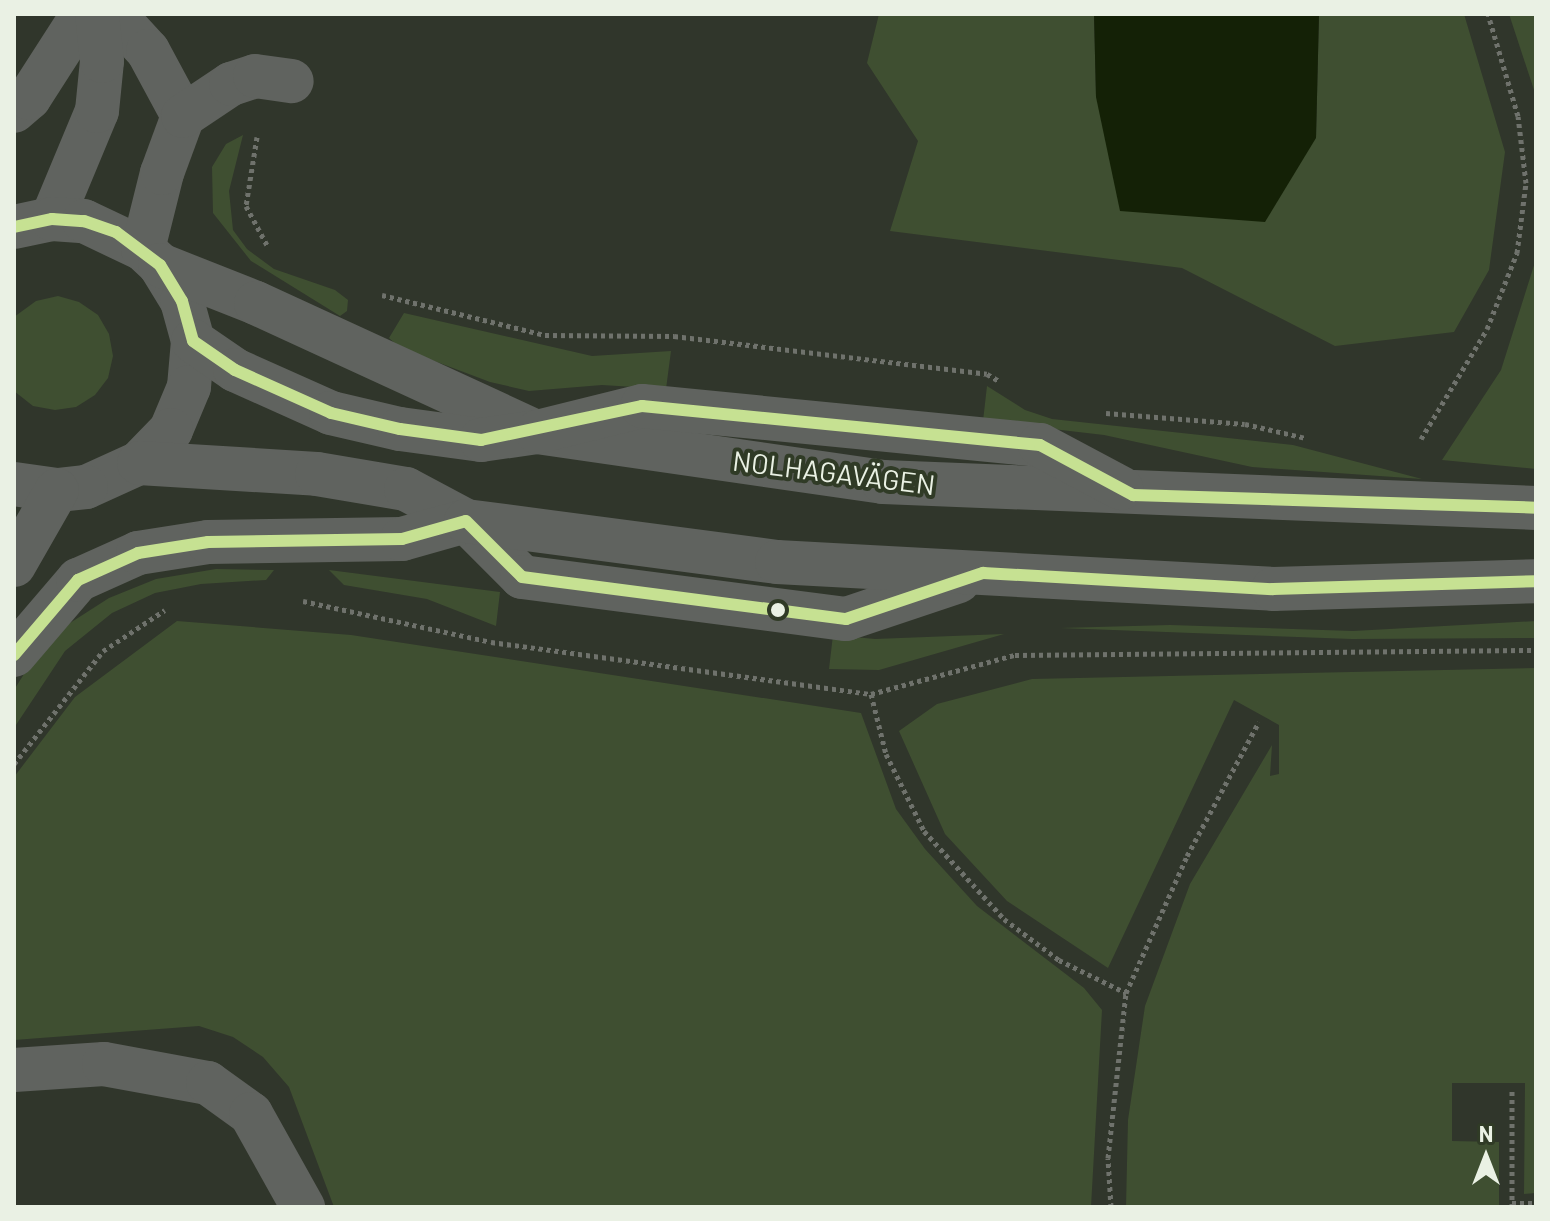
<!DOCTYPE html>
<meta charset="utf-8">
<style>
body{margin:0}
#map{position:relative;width:1550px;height:1221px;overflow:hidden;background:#30362b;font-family:Barlow,sans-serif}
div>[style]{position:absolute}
.green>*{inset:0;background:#3f4f31}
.water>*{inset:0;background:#142106}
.path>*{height:5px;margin-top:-2.5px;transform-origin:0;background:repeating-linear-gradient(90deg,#6f726c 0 4px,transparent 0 8px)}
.minor>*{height:44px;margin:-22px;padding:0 22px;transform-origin:22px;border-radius:22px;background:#60635f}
.bus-1>*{height:12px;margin:-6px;padding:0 6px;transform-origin:6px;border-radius:6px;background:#c6e192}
.dots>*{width:22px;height:22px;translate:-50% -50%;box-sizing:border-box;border:4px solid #303b26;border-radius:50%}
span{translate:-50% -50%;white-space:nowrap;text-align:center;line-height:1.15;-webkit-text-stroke:8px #303b26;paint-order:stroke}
.street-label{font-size:28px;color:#eaf1e4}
.frame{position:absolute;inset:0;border:16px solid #eaf1e4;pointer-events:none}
.north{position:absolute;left:1446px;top:1117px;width:80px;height:80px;-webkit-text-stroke:6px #303b26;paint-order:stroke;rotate:0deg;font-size:22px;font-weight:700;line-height:32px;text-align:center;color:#eaf1e4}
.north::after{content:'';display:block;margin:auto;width:28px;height:36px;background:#eaf1e4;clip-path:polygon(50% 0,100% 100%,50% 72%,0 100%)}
</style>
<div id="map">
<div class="green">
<i style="clip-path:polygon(879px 14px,1094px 14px,1096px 97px,1316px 138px,1319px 14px,1464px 14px,1505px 152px,1489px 270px,1454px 332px,1335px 346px,1182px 268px,890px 231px,918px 141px,867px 63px)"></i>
<i style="clip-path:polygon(1509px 14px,1536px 14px,1536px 96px)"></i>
<i style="clip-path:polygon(243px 135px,229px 191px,233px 230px,247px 249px,274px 269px,335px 290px,348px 300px,347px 311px,340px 316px,251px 261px,213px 213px,212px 167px,226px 144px)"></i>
<i style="clip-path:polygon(1536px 259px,1536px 469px,1442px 460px,1501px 370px)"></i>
<i style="clip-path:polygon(58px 296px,79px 302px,98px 315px,109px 334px,113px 356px,108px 378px,95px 395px,76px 407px,55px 410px,33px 406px,14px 391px,14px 317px,36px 301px)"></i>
<i style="clip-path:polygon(404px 313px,592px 356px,671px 351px,666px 389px,602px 385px,529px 391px,490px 382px,400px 348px,389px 338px)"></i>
<i style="clip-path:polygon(987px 386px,1025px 410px,1052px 419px,1293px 445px,1422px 479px,1252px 467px,1104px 435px,983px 421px)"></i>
<i style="clip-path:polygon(216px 569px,274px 570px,266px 580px,201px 584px,155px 593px,112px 613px,65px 651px,14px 728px,14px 690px,32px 661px,70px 623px,109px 598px,156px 579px)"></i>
<i style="clip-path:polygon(329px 570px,500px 592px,496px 626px,427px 599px,344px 585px)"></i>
<i style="clip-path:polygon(177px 621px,351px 635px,861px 713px,896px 809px,925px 849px,977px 906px,1084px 988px,1102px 1010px,1091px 1207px,334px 1207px,289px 1087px,263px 1057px,233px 1037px,199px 1026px,14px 1040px,14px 777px,75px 697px)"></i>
<i style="clip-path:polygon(1536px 621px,1536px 638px,1352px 639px,1060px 628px,1170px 625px,1353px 631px)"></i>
<i style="clip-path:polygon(1004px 634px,879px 670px,829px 669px,833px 635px,875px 639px)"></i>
<i style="clip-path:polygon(1536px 668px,1536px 1193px,1524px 1194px,1525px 1083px,1452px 1083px,1452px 1141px,1499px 1142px,1499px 1207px,1126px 1207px,1128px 1120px,1145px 1006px,1190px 884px,1272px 745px,1270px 776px,1279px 774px,1279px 725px,1234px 700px,1108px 968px,1007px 901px,945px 834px,899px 731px,937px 704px,1032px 679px)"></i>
</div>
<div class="water">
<i style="clip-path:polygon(1094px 14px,1319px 14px,1316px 138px,1265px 222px,1120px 211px,1096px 97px)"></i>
</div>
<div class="path">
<i style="left:257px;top:137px;width:70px;rotate:99.1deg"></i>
<i style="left:246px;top:206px;width:44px;rotate:61.7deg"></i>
<i style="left:382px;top:295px;width:168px;rotate:13.8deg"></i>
<i style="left:545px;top:335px;width:129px;rotate:0.4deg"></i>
<i style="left:674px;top:336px;width:315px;rotate:6.9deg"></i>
<i style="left:987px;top:374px;width:14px;rotate:30deg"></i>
<i style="left:1106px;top:413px;width:139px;rotate:4.5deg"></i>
<i style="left:1245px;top:424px;width:63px;rotate:12.9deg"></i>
<i style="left:1421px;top:439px;width:128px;rotate:-59deg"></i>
<i style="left:1487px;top:329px;width:82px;rotate:-68.5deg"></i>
<i style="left:1517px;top:253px;width:71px;rotate:-82.7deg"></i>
<i style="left:1526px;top:183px;width:67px;rotate:-96.8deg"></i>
<i style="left:1518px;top:116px;width:106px;rotate:-106.4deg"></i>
<i style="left:303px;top:601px;width:192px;rotate:12.3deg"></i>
<i style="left:491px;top:642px;width:384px;rotate:7.8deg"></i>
<i style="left:871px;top:694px;width:149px;rotate:-15.2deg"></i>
<i style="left:1015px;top:655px;width:521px;rotate:-0.55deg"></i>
<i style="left:871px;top:694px;width:62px;rotate:76deg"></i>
<i style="left:886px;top:754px;width:86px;rotate:63.7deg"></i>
<i style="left:924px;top:831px;width:119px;rotate:47.7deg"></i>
<i style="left:1004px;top:919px;width:69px;rotate:36.7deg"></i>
<i style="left:1059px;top:960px;width:75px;rotate:26.2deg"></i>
<i style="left:14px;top:764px;width:144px;rotate:-51.8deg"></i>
<i style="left:103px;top:651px;width:74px;rotate:-33.5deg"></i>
<i style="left:1512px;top:1203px;width:24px"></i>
<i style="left:1111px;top:1207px;width:49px;rotate:-93.5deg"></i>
<i style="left:1108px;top:1158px;width:166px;rotate:-83.8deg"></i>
<i style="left:1126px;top:993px;width:150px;rotate:-66deg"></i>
<i style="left:1187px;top:856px;width:152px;rotate:-61.8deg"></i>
<i style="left:1512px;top:1207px;width:116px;rotate:-90deg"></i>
</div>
<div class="minor">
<i style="left:114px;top:14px;width:50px;rotate:47.4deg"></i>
<i style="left:148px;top:51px;width:74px;rotate:61.7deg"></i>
<i style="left:14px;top:111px;width:20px;rotate:-41deg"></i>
<i style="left:29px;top:98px;width:100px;rotate:-57.3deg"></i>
<i style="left:52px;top:219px;width:117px;rotate:-67.4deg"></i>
<i style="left:97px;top:111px;width:50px;rotate:-84.3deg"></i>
<i style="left:102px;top:61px;width:47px;rotate:-96.1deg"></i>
<i style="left:14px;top:227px;width:39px;rotate:-12deg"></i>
<i style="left:52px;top:219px;width:32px;rotate:4deg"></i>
<i style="left:84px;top:221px;width:65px;rotate:25.4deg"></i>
<i style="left:143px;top:249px;width:23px;rotate:43deg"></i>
<i style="left:160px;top:265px;width:42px;rotate:58.6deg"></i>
<i style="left:182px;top:301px;width:41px;rotate:74.6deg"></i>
<i style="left:193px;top:341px;width:46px;rotate:95deg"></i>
<i style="left:189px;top:387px;width:47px;rotate:112.7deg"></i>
<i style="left:171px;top:430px;width:46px;rotate:134.1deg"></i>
<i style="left:139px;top:463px;width:58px;rotate:155.6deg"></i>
<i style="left:86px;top:487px;width:29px;rotate:174deg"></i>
<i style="left:57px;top:490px;width:43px;rotate:-172.1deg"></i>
<i style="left:143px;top:249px;width:78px;rotate:-76deg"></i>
<i style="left:162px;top:173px;width:61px;rotate:-69.8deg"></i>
<i style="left:183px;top:116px;width:58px;rotate:-33.7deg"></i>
<i style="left:231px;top:84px;width:25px;rotate:-18deg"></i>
<i style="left:255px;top:76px;width:37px;rotate:8deg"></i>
<i style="left:160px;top:265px;width:103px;rotate:21.6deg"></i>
<i style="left:256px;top:303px;width:309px;rotate:24.7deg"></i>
<i style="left:537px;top:432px;width:350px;rotate:8.2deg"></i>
<i style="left:883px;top:482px;width:654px;rotate:2.28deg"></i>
<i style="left:193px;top:341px;width:51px;rotate:34.6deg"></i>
<i style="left:235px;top:370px;width:105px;rotate:24.1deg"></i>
<i style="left:331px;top:413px;width:71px;rotate:13.1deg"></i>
<i style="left:400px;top:429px;width:82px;rotate:7.7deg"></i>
<i style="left:481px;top:440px;width:57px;rotate:-8.1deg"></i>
<i style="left:537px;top:432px;width:108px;rotate:-13.9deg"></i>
<i style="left:642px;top:406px;width:400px;rotate:5.6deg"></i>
<i style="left:1040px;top:445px;width:92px;rotate:28deg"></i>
<i style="left:139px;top:463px;width:178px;rotate:3.5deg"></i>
<i style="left:317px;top:474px;width:90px;rotate:9.6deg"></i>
<i style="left:406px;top:489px;width:68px;rotate:28.1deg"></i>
<i style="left:466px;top:521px;width:79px;rotate:45deg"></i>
<i style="left:522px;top:577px;width:327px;rotate:7.4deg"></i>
<i style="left:846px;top:619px;width:119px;rotate:-18.6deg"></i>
<i style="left:14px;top:565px;width:86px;rotate:-60.2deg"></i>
<i style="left:14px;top:655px;width:99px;rotate:-49.5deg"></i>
<i style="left:78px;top:580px;width:66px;rotate:-24.2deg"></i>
<i style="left:138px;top:553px;width:71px;rotate:-8.9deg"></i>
<i style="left:208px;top:542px;width:194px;rotate:-0.9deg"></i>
<i style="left:402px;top:539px;width:66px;rotate:-15.7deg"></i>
<i style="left:466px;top:521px;width:314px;rotate:7.5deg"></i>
<i style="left:777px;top:562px;width:497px;rotate:3.1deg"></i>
<i style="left:1273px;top:589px;width:263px;rotate:-1.7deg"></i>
<i style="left:14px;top:1070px;width:90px;rotate:-3.8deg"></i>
<i style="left:104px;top:1064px;width:106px;rotate:10.4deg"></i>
<i style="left:208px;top:1083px;width:53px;rotate:35.8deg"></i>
<i style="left:251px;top:1114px;width:107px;rotate:60.8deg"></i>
</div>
<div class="bus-1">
<i style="left:14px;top:227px;width:39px;rotate:-12deg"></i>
<i style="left:52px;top:219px;width:32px;rotate:4deg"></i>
<i style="left:84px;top:221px;width:34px;rotate:19deg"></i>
<i style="left:116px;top:232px;width:55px;rotate:36.9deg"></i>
<i style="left:160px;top:265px;width:42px;rotate:58.6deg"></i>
<i style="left:182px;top:301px;width:41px;rotate:74.6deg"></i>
<i style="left:193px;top:341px;width:51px;rotate:34.6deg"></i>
<i style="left:235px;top:370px;width:105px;rotate:24.1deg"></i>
<i style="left:331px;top:413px;width:71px;rotate:13.1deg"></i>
<i style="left:400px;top:429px;width:82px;rotate:7.7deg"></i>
<i style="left:481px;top:440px;width:165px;rotate:-11.9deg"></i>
<i style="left:642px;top:406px;width:400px;rotate:5.6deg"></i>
<i style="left:1040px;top:445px;width:106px;rotate:28.3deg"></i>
<i style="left:1133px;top:495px;width:403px;rotate:1.8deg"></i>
<i style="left:14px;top:655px;width:99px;rotate:-49.5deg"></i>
<i style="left:78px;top:580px;width:66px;rotate:-24.2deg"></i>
<i style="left:138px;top:553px;width:71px;rotate:-8.9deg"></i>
<i style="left:208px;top:542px;width:194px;rotate:-0.9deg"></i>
<i style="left:402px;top:539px;width:66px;rotate:-15.7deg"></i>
<i style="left:466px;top:521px;width:79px;rotate:45deg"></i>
<i style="left:522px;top:577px;width:327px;rotate:7.4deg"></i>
<i style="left:846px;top:619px;width:145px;rotate:-18.6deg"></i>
<i style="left:983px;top:573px;width:290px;rotate:3.2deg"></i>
<i style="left:1273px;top:589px;width:263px;rotate:-1.7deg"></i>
</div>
<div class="dots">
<i style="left:778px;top:610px;background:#eaf1e4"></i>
</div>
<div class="street-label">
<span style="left:834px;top:472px;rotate:7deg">NOLHAGAVÄGEN</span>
</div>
<div class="frame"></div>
<div class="north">N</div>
</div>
